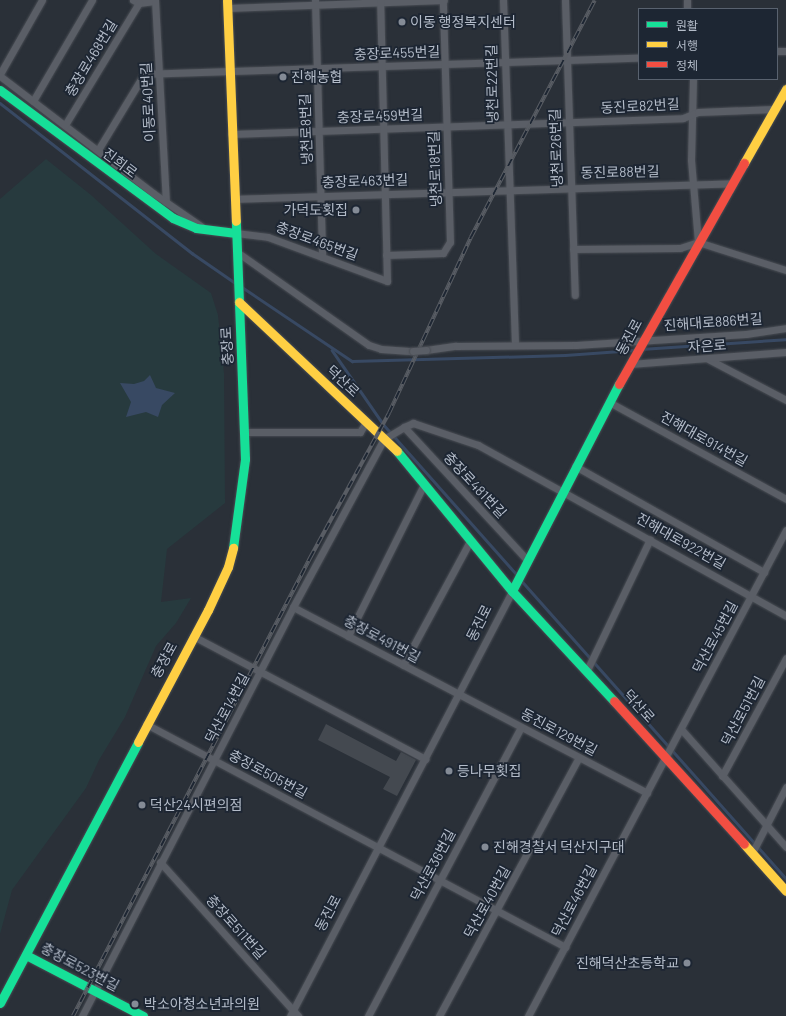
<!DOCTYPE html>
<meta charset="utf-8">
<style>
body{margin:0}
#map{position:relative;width:786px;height:1016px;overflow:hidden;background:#2a3038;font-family:Barlow,"Noto Sans KR",sans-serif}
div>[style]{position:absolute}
.green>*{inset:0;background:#273a3e}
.water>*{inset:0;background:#384963}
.stream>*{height:2.5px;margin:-1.25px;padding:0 1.25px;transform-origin:1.25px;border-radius:1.25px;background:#384963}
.building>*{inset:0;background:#444950}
.roads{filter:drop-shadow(0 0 1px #484c53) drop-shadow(0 0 1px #484c53)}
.street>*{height:7px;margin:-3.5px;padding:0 3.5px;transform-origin:3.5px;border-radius:3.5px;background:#5a5e66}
.fast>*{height:9px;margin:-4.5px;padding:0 4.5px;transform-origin:4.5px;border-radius:4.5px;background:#16e098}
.slow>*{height:9px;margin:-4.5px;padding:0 4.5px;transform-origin:4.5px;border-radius:4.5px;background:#ffcf43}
.jam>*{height:9px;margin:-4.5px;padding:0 4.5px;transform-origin:4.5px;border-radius:4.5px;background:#f24e42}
.rail>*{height:4px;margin-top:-2px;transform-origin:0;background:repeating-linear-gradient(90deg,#1d2633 0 8px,#595d64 0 16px);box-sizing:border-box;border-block:1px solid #595d64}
.bridges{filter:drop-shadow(0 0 1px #484c53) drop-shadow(0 0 1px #484c53)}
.street-bridge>*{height:7px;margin:-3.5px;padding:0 3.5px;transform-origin:3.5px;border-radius:3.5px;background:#5a5e66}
.dots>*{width:11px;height:11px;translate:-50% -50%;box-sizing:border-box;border:2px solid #1d2633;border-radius:50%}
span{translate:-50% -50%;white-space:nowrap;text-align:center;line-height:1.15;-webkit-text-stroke:3.5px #1d2633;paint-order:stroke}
.poi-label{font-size:14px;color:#b4bcc9}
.left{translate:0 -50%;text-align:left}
.right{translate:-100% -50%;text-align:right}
.street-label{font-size:14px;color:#b4bcc9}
.legend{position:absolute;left:638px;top:8px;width:140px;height:72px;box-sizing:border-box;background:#1d2633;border:1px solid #59626f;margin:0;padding:5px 7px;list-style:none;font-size:12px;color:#b4bcc9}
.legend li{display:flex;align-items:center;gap:8px;height:20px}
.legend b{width:20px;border:1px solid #59626f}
</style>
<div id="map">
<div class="green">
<i style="clip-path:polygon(46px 159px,91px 195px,156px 254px,211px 293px,218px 315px,224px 373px,225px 503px,167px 549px,161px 602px,191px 598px,176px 623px,156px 646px,125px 717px,99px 760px,86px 788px,12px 890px,0 934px,0 199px)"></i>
</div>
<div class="water">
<i style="clip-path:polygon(150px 375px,156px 388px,175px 393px,162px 405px,158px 417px,146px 412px,126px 417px,131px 402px,120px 383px,134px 384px,144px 381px)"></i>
</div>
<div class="stream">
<i style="left:0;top:103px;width:244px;rotate:38deg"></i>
<i style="left:192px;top:253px;width:51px;rotate:34.6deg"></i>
<i style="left:242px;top:287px;width:133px;rotate:33.9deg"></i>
<i style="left:352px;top:361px;width:213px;rotate:-1.6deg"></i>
<i style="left:565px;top:355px;width:69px;rotate:-4.1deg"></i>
<i style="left:641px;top:349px;width:145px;rotate:-3.9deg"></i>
<i style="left:332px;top:350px;width:91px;rotate:55.3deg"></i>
<i style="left:384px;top:425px;width:202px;rotate:48.4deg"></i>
<i style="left:521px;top:580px;width:400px;rotate:48.4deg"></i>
</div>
<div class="building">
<i style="clip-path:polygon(326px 724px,396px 761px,401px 752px,416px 760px,397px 796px,383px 789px,390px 777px,318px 740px)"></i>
</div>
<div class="roads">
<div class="street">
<i style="left:133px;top:0;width:7px;rotate:27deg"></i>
<i style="left:139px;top:3px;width:16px;rotate:-7deg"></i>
<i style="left:155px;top:0;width:202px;rotate:86.9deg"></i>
<i style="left:315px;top:0;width:257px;rotate:88.4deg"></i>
<i style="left:503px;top:0;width:342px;rotate:88deg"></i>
<i style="left:565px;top:0;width:295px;rotate:88.1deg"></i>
<i style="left:687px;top:0;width:9px;rotate:90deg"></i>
<i style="left:227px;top:8px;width:217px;rotate:-2.1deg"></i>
<i style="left:777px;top:51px;width:9px"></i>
<i style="left:0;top:74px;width:85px;rotate:-60.4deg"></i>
<i style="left:0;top:76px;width:193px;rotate:37.4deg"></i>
<i style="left:153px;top:193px;width:60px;rotate:34.8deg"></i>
<i style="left:693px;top:79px;width:81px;rotate:91.4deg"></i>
<i style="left:691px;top:160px;width:82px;rotate:85.1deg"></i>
<i style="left:33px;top:101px;width:117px;rotate:-59.7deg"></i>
<i style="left:65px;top:125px;width:143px;rotate:-58.8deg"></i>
<i style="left:231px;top:134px;width:452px;rotate:-2deg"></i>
<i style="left:683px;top:118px;width:16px;rotate:-22deg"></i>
<i style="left:698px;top:112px;width:76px;rotate:-2.3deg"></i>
<i style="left:98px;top:150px;width:89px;rotate:-58.8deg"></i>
<i style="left:144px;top:74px;width:495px;rotate:-1.9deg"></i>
<i style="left:234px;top:199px;width:498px;rotate:-1.8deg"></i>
<i style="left:236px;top:233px;width:32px;rotate:7deg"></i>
<i style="left:268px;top:237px;width:127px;rotate:20.3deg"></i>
<i style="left:387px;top:281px;width:281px;rotate:-91.4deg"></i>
<i style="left:698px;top:242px;width:92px;rotate:17.7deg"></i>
<i style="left:573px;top:249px;width:107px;rotate:-0.5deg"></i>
<i style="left:680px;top:248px;width:19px;rotate:-18deg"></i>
<i style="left:237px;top:252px;width:161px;rotate:35.2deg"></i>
<i style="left:369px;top:345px;width:13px;rotate:18deg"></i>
<i style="left:381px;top:349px;width:32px;rotate:4deg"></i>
<i style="left:386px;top:255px;width:57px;rotate:-2deg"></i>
<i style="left:443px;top:253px;width:13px;rotate:-58deg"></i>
<i style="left:450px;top:242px;width:242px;rotate:-91.7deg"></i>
<i style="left:426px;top:350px;width:30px;rotate:-8deg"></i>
<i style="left:456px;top:346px;width:120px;rotate:-0.5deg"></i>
<i style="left:576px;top:345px;width:170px;rotate:-3.7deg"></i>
<i style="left:746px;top:334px;width:40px;rotate:-8.5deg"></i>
<i style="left:708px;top:359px;width:88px;rotate:27.7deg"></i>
<i style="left:630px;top:364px;width:156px;rotate:-4.4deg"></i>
<i style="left:609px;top:402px;width:202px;rotate:28.7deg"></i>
<i style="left:404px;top:427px;width:181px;rotate:47.2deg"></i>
<i style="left:244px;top:432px;width:116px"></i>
<i style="left:360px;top:432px;width:12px;rotate:-59deg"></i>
<i style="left:575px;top:466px;width:217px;rotate:29.3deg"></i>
<i style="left:293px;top:607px;width:400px;rotate:27.7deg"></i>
<i style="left:193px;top:636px;width:263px;rotate:27.9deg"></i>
<i style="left:348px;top:636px;width:170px;rotate:-63.4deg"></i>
<i style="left:403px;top:665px;width:141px;rotate:-61.6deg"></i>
<i style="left:587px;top:670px;width:145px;rotate:-64.3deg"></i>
<i style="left:146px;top:724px;width:475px;rotate:28deg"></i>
<i style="left:681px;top:729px;width:158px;rotate:48.3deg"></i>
<i style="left:722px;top:776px;width:134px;rotate:-61.5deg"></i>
<i style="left:752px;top:853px;width:74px;rotate:-62.7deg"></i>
<i style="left:160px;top:862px;width:207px;rotate:48.1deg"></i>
<i style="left:82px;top:1016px;width:460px;rotate:-62.7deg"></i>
<i style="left:293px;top:607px;width:191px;rotate:-61.6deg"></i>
<i style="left:384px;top:439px;width:23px;rotate:-31deg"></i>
<i style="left:404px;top:427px;width:10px;rotate:-24deg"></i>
<i style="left:413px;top:423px;width:69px;rotate:18.7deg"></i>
<i style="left:478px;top:445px;width:352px;rotate:29deg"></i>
<i style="left:290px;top:1016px;width:479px;rotate:-62.4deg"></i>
<i style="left:368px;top:1016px;width:327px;rotate:-62.1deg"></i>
<i style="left:439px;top:1016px;width:294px;rotate:-61.6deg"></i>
<i style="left:528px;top:1016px;width:550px;rotate:-62.04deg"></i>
</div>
<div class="fast">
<i style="left:0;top:90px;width:215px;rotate:36.5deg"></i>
<i style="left:173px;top:218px;width:25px;rotate:23deg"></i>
<i style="left:196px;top:228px;width:40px;rotate:7.1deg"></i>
<i style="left:397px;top:451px;width:181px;rotate:50.6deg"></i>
<i style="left:512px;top:591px;width:150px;rotate:47.2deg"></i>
<i style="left:233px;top:548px;width:90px;rotate:-82.3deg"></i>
<i style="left:245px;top:459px;width:238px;rotate:-92.2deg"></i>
<i style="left:512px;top:591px;width:233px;rotate:-62.7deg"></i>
<i style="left:26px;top:955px;width:132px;rotate:27.5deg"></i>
<i style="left:0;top:1003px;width:295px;rotate:-62.1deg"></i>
</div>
<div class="slow">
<i style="left:227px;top:0;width:221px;rotate:87.7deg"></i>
<i style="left:744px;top:163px;width:85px;rotate:-60.4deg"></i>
<i style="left:239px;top:302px;width:217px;rotate:43.3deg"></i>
<i style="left:138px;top:742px;width:149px;rotate:-62.1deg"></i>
<i style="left:208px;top:610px;width:47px;rotate:-65.1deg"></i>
<i style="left:228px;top:567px;width:20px;rotate:-75deg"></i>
<i style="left:744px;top:844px;width:63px;rotate:48.2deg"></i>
</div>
<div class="jam">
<i style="left:619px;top:384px;width:254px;rotate:-60.5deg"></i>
<i style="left:614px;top:701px;width:193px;rotate:47.7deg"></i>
</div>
</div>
<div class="rail">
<i style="left:73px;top:1016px;width:516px;rotate:-62.64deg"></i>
<i style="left:310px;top:558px;width:165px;rotate:-61.4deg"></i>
<i style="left:389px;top:413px;width:194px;rotate:-65deg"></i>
<i style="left:471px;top:237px;width:267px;rotate:-62.4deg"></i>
</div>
<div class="bridges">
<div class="street-bridge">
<i style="left:413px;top:351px;width:13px;rotate:-4deg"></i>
</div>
</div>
<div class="dots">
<i style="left:402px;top:22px;background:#848b96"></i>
<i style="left:283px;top:77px;background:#848b96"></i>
<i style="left:356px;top:210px;background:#848b96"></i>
<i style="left:449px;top:771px;background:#848b96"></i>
<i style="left:142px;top:805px;background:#848b96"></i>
<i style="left:485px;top:847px;background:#848b96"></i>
<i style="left:687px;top:963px;background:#848b96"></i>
<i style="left:135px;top:1004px;background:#848b96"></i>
</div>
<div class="poi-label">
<span class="left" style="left:410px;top:22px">이동 행정복지센터</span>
<span class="left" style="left:291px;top:77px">진해농협</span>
<span class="right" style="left:348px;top:210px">가덕도횟집</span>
<span class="left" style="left:457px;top:771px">등나무횟집</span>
<span class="left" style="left:150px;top:805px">덕산24시편의점</span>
<span class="left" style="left:493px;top:847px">진해경찰서 덕산지구대</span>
<span class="right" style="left:679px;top:963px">진해덕산초등학교</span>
<span class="left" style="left:144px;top:1004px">박소아청소년과의원</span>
</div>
<div class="street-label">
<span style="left:397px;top:53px;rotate:-2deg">충장로455번길</span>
<span style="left:91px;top:58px;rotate:-59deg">충장로468번길</span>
<span style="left:492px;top:84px;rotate:-91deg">냉천로22번길</span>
<span style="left:148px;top:102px;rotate:-93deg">이동로40번길</span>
<span style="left:640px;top:106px;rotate:-3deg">동진로82번길</span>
<span style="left:380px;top:116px;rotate:-2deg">충장로459번길</span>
<span style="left:306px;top:129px;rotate:-92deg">냉천로8번길</span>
<span style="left:556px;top:148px;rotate:-92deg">냉천로26번길</span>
<span style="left:120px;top:163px;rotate:37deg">진희로</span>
<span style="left:435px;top:169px;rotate:-92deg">냉천로18번길</span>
<span style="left:620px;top:172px;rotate:-1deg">동진로88번길</span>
<span style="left:365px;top:181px;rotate:-2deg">충장로463번길</span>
<span style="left:317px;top:241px;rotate:20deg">충장로465번길</span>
<span style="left:713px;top:322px;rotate:-4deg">진해대로886번길</span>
<span style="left:629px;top:337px;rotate:-62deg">동진로</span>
<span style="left:227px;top:346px;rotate:-93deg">충장로</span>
<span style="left:707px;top:346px;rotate:-4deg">자은로</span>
<span style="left:343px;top:381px;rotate:43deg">덕산로</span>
<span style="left:704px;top:439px;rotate:29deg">진해대로914번길</span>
<span style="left:475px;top:485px;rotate:47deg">충장로481번길</span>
<span style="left:681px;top:541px;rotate:29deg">진해대로922번길</span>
<span style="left:479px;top:623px;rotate:-63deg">동진로</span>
<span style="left:715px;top:637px;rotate:-62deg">덕산로45번길</span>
<span style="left:382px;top:639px;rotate:28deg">충장로491번길</span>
<span style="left:164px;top:660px;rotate:-61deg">충장로</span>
<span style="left:639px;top:706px;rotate:48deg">덕산로</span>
<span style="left:227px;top:708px;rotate:-62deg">덕산로14번길</span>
<span style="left:743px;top:711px;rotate:-62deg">덕산로51번길</span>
<span style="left:559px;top:732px;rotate:28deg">동진로129번길</span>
<span style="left:268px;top:774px;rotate:28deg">충장로505번길</span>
<span style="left:433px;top:865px;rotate:-62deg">덕산로36번길</span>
<span style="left:574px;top:901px;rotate:-62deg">덕산로46번길</span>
<span style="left:487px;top:902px;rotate:-61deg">덕산로40번길</span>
<span style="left:328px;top:913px;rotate:-62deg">동진로</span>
<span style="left:236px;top:927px;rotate:48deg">충장로511번길</span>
<span style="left:80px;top:967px;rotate:28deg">충장로523번길</span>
</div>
<ul class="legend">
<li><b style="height:5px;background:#16e098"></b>원활</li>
<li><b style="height:5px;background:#ffcf43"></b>서행</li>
<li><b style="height:5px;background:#f24e42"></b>정체</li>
</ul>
</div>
